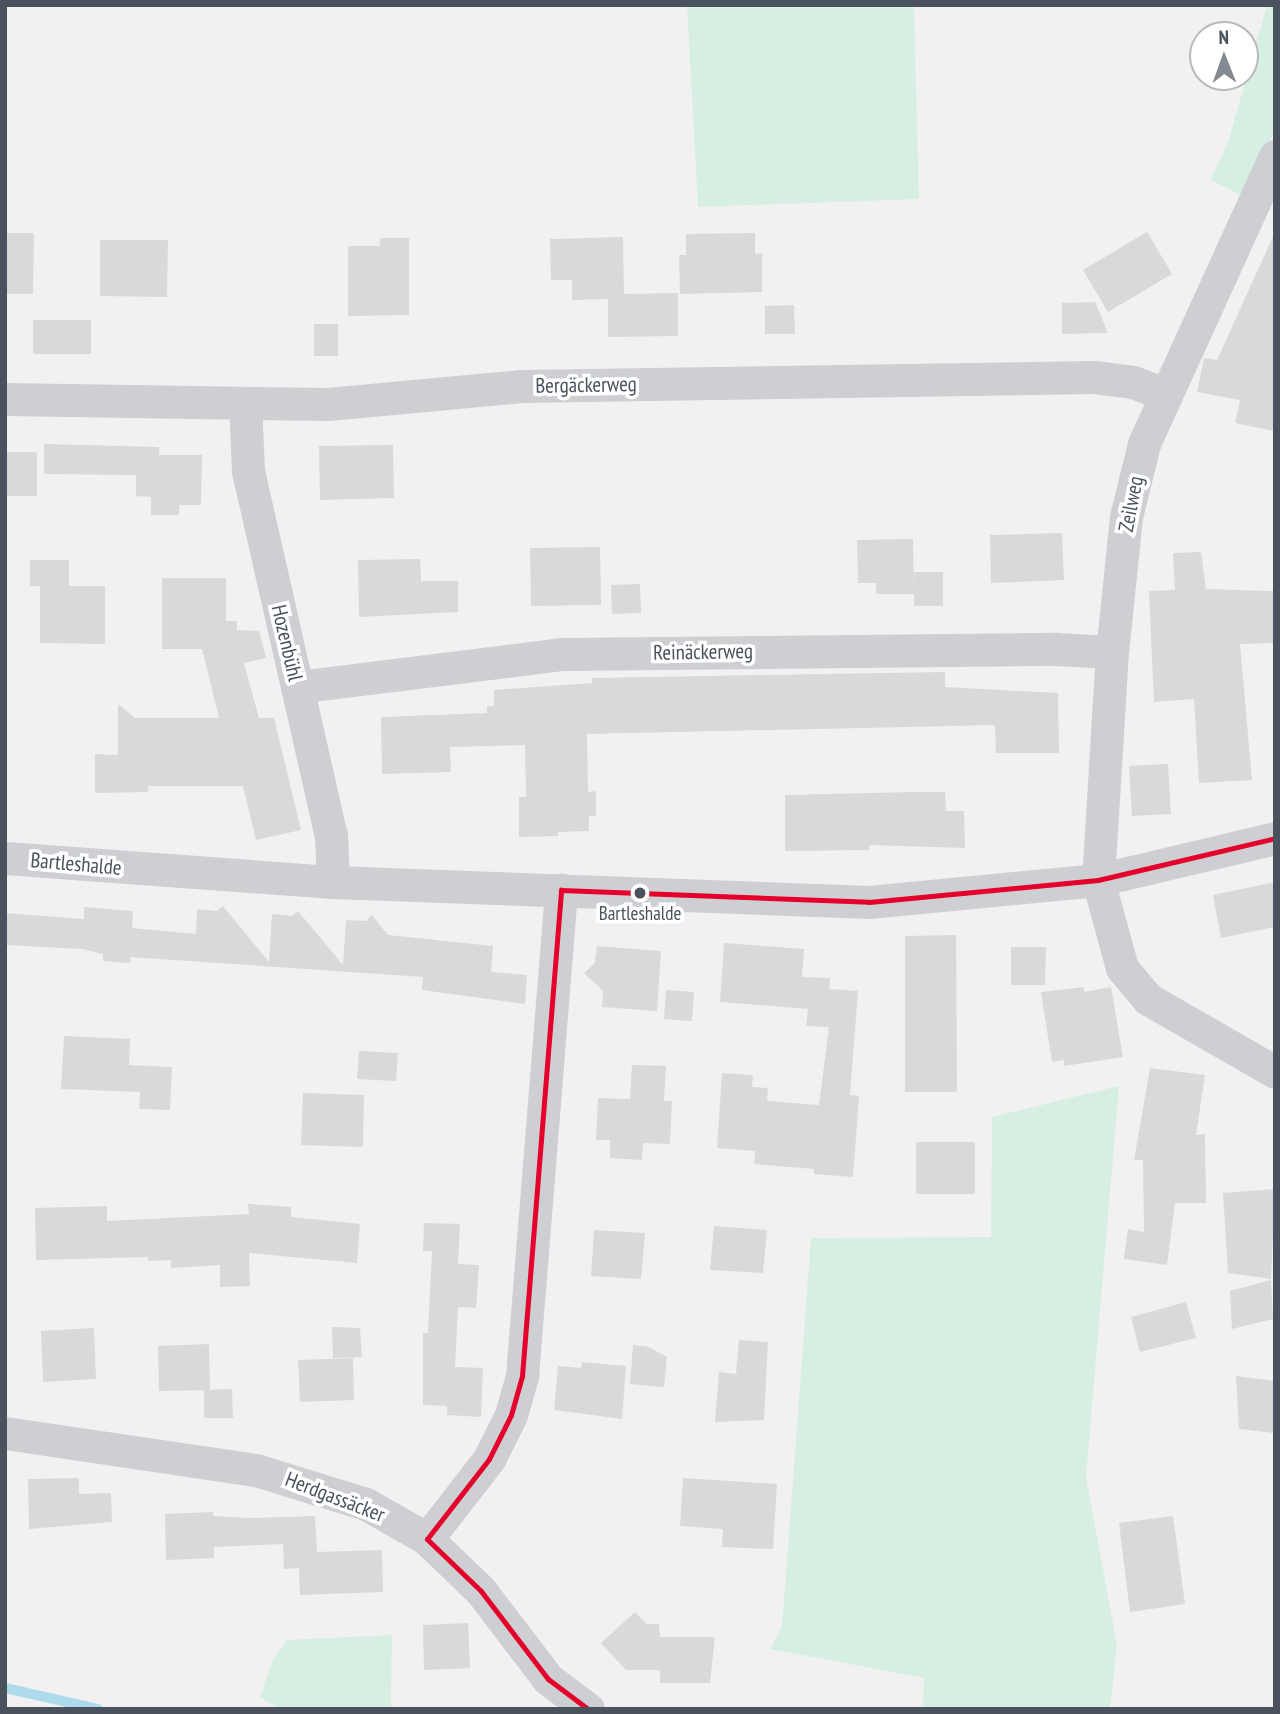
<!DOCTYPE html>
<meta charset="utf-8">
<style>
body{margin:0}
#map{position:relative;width:1280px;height:1714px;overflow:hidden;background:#f2f1f1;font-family:"PT Sans Narrow",sans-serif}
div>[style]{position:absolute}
.green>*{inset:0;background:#d7efe2}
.stream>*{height:10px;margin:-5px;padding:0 5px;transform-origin:5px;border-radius:5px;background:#addbec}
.building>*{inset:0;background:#d9d9db}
.street>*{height:33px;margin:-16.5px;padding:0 16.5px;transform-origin:16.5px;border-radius:16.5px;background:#cdcfd2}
.bus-1>*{height:5px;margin:-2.5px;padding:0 2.5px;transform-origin:2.5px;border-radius:2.5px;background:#e4002b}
.dots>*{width:19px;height:19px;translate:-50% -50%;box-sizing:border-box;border:4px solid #fff;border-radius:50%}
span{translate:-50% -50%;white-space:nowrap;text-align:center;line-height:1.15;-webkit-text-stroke:7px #fff;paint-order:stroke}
.bus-label{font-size:19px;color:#49525d}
.street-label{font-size:21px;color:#49525d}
.frame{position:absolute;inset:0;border:7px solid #49525d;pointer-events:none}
.north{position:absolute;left:1189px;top:21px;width:70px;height:70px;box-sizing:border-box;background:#fff;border:2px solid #b6babe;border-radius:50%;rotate:359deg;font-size:19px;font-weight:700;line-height:28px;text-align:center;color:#49525d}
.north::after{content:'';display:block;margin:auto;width:24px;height:32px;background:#848a91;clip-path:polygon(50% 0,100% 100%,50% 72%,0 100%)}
</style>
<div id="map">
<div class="green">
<i style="clip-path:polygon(687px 5px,914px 5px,919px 199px,698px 207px)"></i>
<i style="clip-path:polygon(1267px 5px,1275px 5px,1275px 131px,1242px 196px,1211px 180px,1229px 139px)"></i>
<i style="clip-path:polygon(1119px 1086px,1086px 1477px,1117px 1645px,1110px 1709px,923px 1709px,924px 1678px,770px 1649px,782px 1627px,811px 1238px,991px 1237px,992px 1117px)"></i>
<i style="clip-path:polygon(392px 1635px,391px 1709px,280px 1709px,260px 1697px,272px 1661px,287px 1640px)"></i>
</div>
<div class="stream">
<i style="left:5px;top:1688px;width:95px;rotate:12.7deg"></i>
</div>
<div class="building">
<i style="clip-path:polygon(1147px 232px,1172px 274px,1108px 312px,1083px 270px)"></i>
<i style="clip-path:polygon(1275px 232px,1275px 431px,1235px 423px,1240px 400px,1197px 392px,1204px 358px,1217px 360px)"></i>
<i style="clip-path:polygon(5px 233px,34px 233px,33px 294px,5px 294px)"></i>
<i style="clip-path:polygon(755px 233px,755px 254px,762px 253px,762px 292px,680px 294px,679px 255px,686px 255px,686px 234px)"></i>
<i style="clip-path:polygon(623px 237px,624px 294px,678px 293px,678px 336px,608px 337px,608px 299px,572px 300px,572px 280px,551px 280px,550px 239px)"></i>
<i style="clip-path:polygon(380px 238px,409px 238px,409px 315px,348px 316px,348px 246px,380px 246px)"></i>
<i style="clip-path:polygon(100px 240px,168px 240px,167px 297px,100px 296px)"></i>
<i style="clip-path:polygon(1095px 302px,1108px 333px,1062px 334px,1062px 303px)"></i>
<i style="clip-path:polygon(794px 305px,795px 334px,765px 334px,765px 306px)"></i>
<i style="clip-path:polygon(33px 320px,91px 320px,91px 354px,33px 354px)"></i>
<i style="clip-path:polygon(314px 324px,338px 324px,338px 356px,314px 356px)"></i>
<i style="clip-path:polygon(44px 444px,159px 447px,159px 455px,202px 455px,201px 505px,179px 505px,179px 515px,151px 515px,151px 497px,136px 496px,136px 475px,44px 474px)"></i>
<i style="clip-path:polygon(393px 445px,394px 498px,320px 500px,319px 446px)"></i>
<i style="clip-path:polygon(5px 452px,37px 452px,37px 496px,5px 496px)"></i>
<i style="clip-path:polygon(1062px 533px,1064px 580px,991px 583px,990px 535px)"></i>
<i style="clip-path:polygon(913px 539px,914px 594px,876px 594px,876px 583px,858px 583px,857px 540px)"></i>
<i style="clip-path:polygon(600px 547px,601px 605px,531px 606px,530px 548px)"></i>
<i style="clip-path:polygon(1201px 552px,1206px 589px,1275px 591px,1275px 643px,1240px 644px,1252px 780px,1199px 783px,1194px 699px,1154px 702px,1149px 591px,1175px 590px,1173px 553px)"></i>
<i style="clip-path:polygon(420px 559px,421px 581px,458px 581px,458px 612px,359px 617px,358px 560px)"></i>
<i style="clip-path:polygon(30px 560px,69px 560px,69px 586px,105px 586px,105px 644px,40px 643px,40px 586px,30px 586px)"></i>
<i style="clip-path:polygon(914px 572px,943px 572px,943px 606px,914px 606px)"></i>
<i style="clip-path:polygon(162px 578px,226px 578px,226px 621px,237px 621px,237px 630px,259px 631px,266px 658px,244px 663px,259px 718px,274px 718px,301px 830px,256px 840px,243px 786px,148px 786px,148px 792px,95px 793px,95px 754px,118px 755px,118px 704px,135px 718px,219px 718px,202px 649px,162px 649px)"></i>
<i style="clip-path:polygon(640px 584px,641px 613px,612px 614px,611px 585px)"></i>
<i style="clip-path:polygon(945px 672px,945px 687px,1058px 693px,1059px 753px,996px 753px,995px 725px,587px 734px,588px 792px,596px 791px,596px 816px,589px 816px,589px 831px,558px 832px,558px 836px,519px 837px,519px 797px,526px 797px,525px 745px,450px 747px,451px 772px,382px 774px,381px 717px,487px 713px,487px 706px,494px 706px,494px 690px,592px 683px,592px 678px)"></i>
<i style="clip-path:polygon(1168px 764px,1171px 814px,1132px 816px,1129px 766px)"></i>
<i style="clip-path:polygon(914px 792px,945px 792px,946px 811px,964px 811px,965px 848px,869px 845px,869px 850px,785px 851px,785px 795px)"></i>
<i style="clip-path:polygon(1275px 882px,1275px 927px,1221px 938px,1213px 895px)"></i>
<i style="clip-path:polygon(223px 906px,269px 962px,272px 914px,292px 916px,298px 911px,343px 965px,346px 920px,366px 921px,372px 915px,388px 935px,493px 946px,491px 972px,527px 975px,525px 1004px,422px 990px,423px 977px,130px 957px,130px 963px,103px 961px,103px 954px,82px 949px,5px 945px,5px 913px,84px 919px,84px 907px,133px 911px,132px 928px,196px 934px,197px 909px,217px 911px)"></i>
<i style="clip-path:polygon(956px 935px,957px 1092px,905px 1092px,905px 936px)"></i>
<i style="clip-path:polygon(724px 943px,804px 949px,802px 977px,830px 978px,829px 989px,858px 991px,850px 1095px,859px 1096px,853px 1177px,814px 1174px,814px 1169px,754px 1164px,755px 1151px,717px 1148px,722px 1073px,753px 1075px,752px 1087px,768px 1088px,767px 1101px,819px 1105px,829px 1027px,806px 1026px,808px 1009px,720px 1002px)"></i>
<i style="clip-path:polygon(597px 946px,661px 951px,657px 1011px,602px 1007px,603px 991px,584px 973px,595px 963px)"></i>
<i style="clip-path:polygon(1011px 947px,1046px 947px,1045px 985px,1011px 985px)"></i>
<i style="clip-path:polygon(1084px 987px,1084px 992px,1111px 987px,1123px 1057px,1064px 1066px,1064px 1060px,1052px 1062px,1041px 992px)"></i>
<i style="clip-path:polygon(666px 990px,694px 992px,692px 1021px,664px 1019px)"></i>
<i style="clip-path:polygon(64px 1036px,130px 1039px,129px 1065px,172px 1067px,170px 1110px,139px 1109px,140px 1092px,61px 1089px)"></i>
<i style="clip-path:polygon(359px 1051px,398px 1053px,396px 1081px,357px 1079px)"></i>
<i style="clip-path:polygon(632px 1065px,666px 1066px,664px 1101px,672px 1101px,670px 1144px,643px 1143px,642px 1160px,610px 1158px,610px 1140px,596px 1140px,598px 1098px,630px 1099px)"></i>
<i style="clip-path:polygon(1150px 1068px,1205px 1075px,1196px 1135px,1205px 1134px,1206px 1203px,1175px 1203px,1167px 1265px,1124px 1259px,1128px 1229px,1144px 1232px,1143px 1160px,1134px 1160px)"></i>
<i style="clip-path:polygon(303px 1093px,364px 1095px,363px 1147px,301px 1145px)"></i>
<i style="clip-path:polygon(916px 1142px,975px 1142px,975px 1194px,916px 1194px)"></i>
<i style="clip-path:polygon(1275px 1189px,1271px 1279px,1228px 1273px,1223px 1193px)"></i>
<i style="clip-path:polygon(248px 1204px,291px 1207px,291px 1217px,360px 1224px,357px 1263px,249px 1253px,250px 1286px,220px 1287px,220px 1265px,171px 1268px,171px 1260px,148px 1261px,148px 1257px,36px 1260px,35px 1208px,107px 1206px,107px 1221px,249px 1214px)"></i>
<i style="clip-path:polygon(424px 1223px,460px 1224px,458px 1264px,479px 1265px,476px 1308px,458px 1307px,455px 1367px,483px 1368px,481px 1417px,447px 1415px,447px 1406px,423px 1405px,423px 1333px,428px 1333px,432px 1251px,423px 1251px)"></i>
<i style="clip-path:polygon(714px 1226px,767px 1230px,763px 1273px,710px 1270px)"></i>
<i style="clip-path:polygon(594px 1230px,645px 1233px,641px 1279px,591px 1276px)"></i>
<i style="clip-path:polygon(1271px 1280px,1273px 1319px,1232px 1329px,1230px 1291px)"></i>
<i style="clip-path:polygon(1186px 1302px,1196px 1338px,1140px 1352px,1131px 1317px)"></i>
<i style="clip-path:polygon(332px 1327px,360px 1328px,362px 1357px,333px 1358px)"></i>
<i style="clip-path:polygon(94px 1328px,96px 1379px,43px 1382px,41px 1331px)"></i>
<i style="clip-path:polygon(739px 1340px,768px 1342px,764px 1420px,715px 1422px,719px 1372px,736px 1374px)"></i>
<i style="clip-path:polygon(209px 1344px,210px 1390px,159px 1391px,158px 1346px)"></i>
<i style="clip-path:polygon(633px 1345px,649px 1347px,667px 1357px,664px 1387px,630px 1384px)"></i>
<i style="clip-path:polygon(353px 1358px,354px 1400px,300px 1402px,298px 1360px)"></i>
<i style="clip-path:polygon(582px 1362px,626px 1366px,622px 1419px,554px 1410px,558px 1366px,581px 1368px)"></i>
<i style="clip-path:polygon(1236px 1376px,1275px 1381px,1275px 1433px,1239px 1429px)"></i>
<i style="clip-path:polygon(232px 1389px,233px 1418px,204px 1418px,204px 1390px)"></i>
<i style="clip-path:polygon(79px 1478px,79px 1494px,111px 1493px,112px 1522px,29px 1529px,28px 1479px)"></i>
<i style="clip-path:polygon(683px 1478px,777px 1484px,773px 1549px,722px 1547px,723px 1529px,680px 1526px)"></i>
<i style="clip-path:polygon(213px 1512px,213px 1516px,250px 1518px,315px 1516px,317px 1552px,382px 1550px,383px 1592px,300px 1595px,299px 1568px,284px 1569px,283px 1544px,214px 1547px,214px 1558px,166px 1560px,165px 1514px)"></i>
<i style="clip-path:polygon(1173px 1516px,1185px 1604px,1130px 1612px,1119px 1523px)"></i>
<i style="clip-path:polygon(635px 1612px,647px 1624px,659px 1624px,660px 1637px,715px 1637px,710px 1683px,660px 1683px,660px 1670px,626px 1670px,601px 1643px)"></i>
<i style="clip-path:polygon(468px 1623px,470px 1668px,424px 1670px,423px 1625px)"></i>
</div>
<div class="street">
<i style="left:1275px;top:156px;width:316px;rotate:114.5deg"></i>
<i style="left:1144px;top:444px;width:75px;rotate:103.9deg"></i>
<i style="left:1126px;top:517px;width:136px;rotate:95.9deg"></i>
<i style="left:1112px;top:652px;width:228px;rotate:93.5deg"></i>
<i style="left:1098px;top:880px;width:91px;rotate:74.7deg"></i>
<i style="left:1122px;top:968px;width:40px;rotate:50deg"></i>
<i style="left:1148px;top:999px;width:146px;rotate:29.9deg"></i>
<i style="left:5px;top:399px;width:323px;rotate:0.9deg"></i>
<i style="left:328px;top:404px;width:195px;rotate:-5.3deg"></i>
<i style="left:522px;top:386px;width:572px;rotate:-0.9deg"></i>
<i style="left:1094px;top:377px;width:39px;rotate:7deg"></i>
<i style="left:1133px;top:382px;width:34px;rotate:21deg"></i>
<i style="left:245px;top:404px;width:67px;rotate:87.4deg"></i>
<i style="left:248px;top:471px;width:373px;rotate:77.2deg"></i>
<i style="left:331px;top:835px;width:47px;rotate:87.6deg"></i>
<i style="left:297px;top:687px;width:268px;rotate:-7.1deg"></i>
<i style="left:563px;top:654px;width:492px;rotate:-0.6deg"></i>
<i style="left:1055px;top:649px;width:57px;rotate:3deg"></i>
<i style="left:5px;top:858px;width:329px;rotate:4.2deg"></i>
<i style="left:333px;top:882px;width:536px;rotate:2.14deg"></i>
<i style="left:869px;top:902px;width:230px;rotate:-5.5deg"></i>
<i style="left:1098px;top:880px;width:182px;rotate:-13.3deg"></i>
<i style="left:5px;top:1433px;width:254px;rotate:8.4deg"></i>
<i style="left:256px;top:1470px;width:115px;rotate:17.2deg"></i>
<i style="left:366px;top:1504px;width:70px;rotate:29.8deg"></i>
<i style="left:427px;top:1539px;width:75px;rotate:43.9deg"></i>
<i style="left:481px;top:1591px;width:111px;rotate:52.7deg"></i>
<i style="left:548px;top:1679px;width:50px;rotate:36.9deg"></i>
<i style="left:427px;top:1539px;width:101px;rotate:-52.2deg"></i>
<i style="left:489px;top:1459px;width:49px;rotate:-63.4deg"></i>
<i style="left:511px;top:1415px;width:41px;rotate:-74.2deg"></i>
<i style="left:522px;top:1376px;width:488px;rotate:-85.4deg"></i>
</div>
<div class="bus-1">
<i style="left:588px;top:1709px;width:50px;rotate:-143.1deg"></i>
<i style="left:548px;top:1679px;width:111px;rotate:-127.3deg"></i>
<i style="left:481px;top:1591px;width:75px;rotate:-136.1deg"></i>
<i style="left:427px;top:1539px;width:101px;rotate:-52.2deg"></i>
<i style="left:489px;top:1459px;width:49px;rotate:-63.4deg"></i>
<i style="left:511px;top:1415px;width:41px;rotate:-74.2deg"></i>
<i style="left:522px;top:1376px;width:488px;rotate:-85.4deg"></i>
<i style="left:561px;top:890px;width:308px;rotate:2.2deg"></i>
<i style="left:869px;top:902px;width:230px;rotate:-5.5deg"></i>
<i style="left:1098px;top:880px;width:182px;rotate:-13.3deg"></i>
</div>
<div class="dots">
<i style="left:640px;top:893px;background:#49525d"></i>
</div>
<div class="bus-label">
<span style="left:640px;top:914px">Bartleshalde</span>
</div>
<div class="street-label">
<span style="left:586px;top:385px;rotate:-1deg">Bergäckerweg</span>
<span style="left:1131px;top:504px;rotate:-79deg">Zeilweg</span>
<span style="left:287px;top:643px;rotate:77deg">Hozenbühl</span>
<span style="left:703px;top:652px;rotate:-1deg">Reinäckerweg</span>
<span style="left:76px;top:864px;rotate:5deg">Bartleshalde</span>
<span style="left:335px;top:1497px;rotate:21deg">Herdgassäcker</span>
</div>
<div class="frame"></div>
<div class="north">N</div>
</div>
